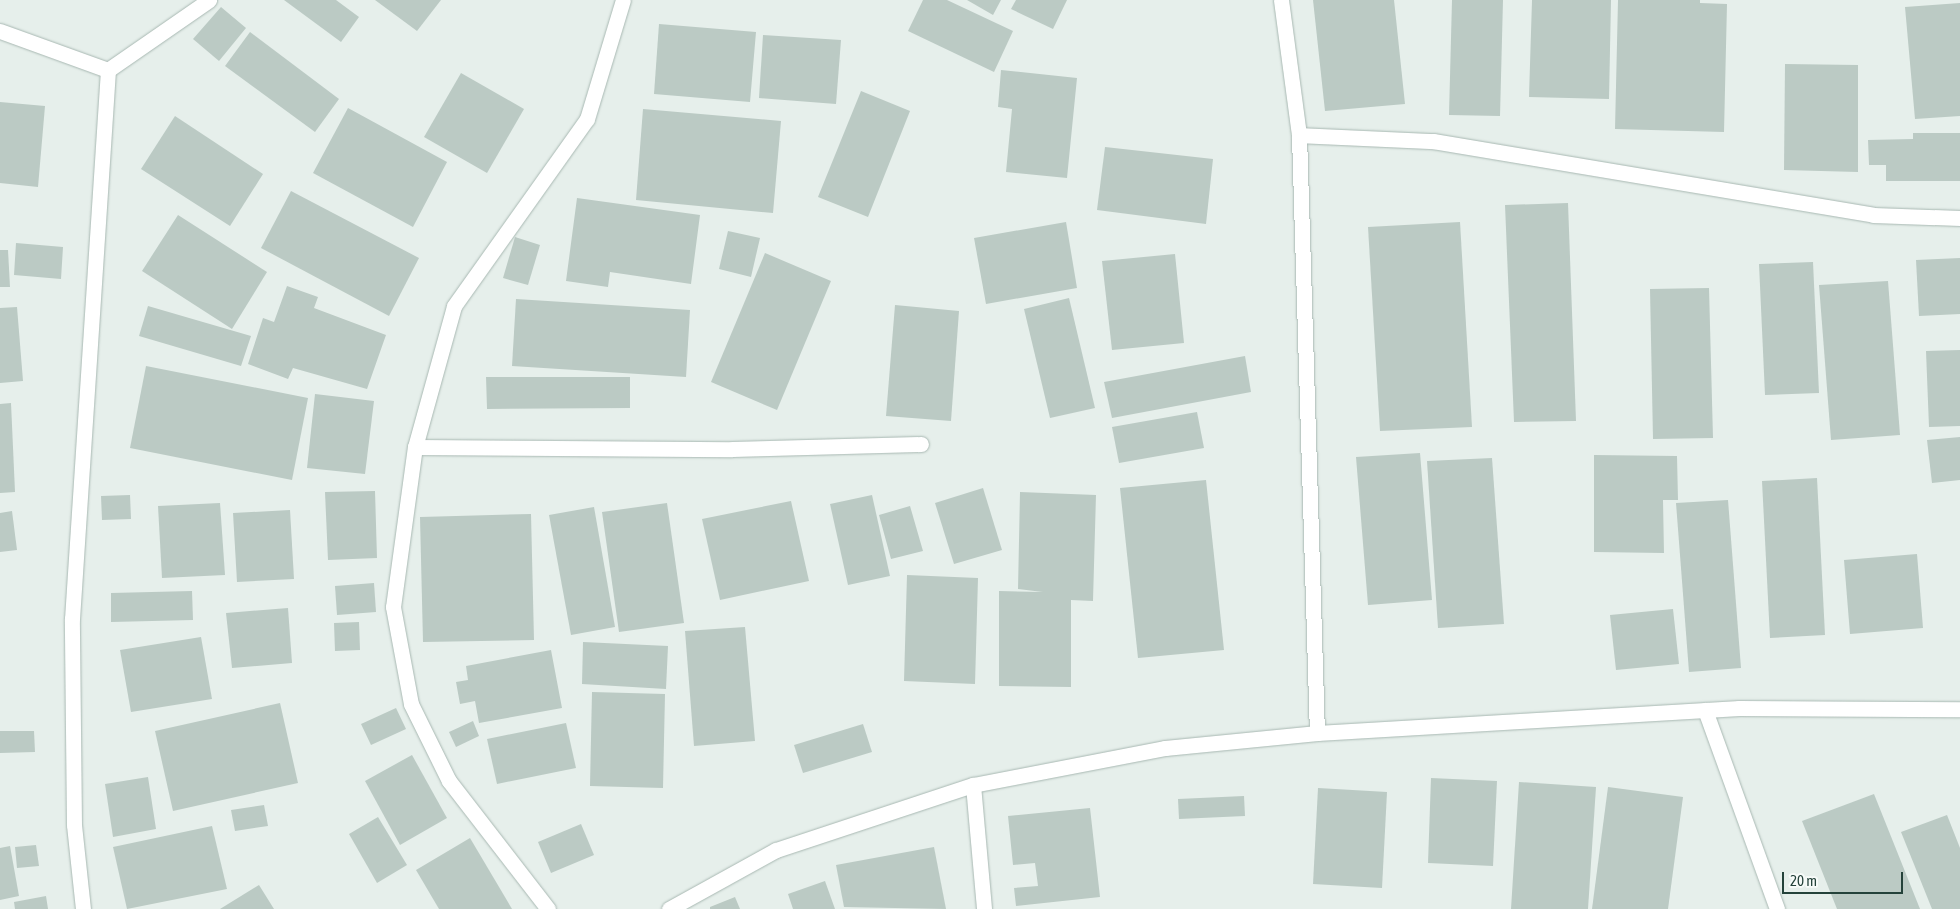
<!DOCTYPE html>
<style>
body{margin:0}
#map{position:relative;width:1960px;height:909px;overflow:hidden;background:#e6efeb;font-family:"Asap Condensed",sans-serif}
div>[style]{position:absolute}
.building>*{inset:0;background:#bbcac4}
.roads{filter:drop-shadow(0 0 1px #a8b8b2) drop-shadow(0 0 1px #a8b8b2)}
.minor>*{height:15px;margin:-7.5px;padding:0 7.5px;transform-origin:7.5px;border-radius:7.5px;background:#fff}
span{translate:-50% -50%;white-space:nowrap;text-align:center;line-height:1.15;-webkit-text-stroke:5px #f7fbf9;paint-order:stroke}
.scale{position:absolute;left:1782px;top:872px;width:121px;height:22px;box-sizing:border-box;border:2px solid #24423a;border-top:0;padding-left:6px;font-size:15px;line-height:18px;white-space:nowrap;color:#24423a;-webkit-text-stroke:4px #f7fbf9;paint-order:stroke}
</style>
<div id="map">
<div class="building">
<i style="clip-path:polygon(284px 0,336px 0,359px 17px,341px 42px)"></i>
<i style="clip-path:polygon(375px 0,441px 0,417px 31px)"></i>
<i style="clip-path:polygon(923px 0,947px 0,1013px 31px,994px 72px,908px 31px)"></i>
<i style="clip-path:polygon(967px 0,1001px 0,993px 15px)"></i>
<i style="clip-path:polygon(1016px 0,1067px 0,1053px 29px,1011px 9px)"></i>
<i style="clip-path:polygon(1313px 0,1394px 0,1405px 104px,1325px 111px)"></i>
<i style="clip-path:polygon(1452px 0,1503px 0,1500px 116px,1449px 115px)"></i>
<i style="clip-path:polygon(1532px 0,1611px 0,1609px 99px,1529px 97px)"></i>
<i style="clip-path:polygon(1618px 0,1700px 0,1700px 3px,1727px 4px,1724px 132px,1615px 129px)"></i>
<i style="clip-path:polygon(1960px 3px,1960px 116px,1915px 119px,1905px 7px)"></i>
<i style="clip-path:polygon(221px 7px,246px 28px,219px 61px,193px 39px)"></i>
<i style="clip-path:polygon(659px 24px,756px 32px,750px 102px,654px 94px)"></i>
<i style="clip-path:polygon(250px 32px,339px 99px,315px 132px,225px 66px)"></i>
<i style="clip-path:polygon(763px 35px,841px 40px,836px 104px,759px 98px)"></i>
<i style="clip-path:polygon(1785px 64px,1858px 65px,1858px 172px,1784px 170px)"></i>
<i style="clip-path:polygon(1001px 70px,1077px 78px,1067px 178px,1006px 172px,1012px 109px,998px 107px)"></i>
<i style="clip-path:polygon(461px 73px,524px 109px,487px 173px,424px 137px)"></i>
<i style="clip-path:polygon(861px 91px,910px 111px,868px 217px,818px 197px)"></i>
<i style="clip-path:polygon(0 102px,45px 106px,38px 187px,0 183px)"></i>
<i style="clip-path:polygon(348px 108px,447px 162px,413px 227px,313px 173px)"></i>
<i style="clip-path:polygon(643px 109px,781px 121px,773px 213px,636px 200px)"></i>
<i style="clip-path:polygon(175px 116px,263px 174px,230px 226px,141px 169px)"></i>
<i style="clip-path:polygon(1913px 133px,1960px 133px,1960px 181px,1886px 181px,1886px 165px,1869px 165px,1868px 140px,1913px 139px)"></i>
<i style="clip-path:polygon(1105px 147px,1213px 159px,1206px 224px,1097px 210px)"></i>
<i style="clip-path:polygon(291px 191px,419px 258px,389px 316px,261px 248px)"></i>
<i style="clip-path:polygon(577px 198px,700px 215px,691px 284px,610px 272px,608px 287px,566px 281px)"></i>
<i style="clip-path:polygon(1568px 203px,1576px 421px,1514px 422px,1505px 205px)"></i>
<i style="clip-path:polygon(178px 215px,267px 272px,232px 329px,142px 271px)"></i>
<i style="clip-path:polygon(1066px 222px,1077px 288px,986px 304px,974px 238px)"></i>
<i style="clip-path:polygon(1460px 222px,1472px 427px,1380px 431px,1368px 227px)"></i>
<i style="clip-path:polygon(728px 231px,760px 238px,751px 277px,719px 269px)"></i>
<i style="clip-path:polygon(515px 237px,540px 245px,528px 285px,503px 278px)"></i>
<i style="clip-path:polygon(16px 243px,63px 247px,61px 279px,14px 275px)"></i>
<i style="clip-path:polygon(0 250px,8px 250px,10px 287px,0 287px)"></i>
<i style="clip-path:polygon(765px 253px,831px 281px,777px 410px,711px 382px)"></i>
<i style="clip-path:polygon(1175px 254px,1184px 343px,1112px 350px,1102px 261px)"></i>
<i style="clip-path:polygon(1960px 258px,1960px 314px,1919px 316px,1916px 260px)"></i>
<i style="clip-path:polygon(1813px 262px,1819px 393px,1765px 395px,1759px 264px)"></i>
<i style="clip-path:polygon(1888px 281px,1900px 435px,1831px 440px,1819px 285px)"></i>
<i style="clip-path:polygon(287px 286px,318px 297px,314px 308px,386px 335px,367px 389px,293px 368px,288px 379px,248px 364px,263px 318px,274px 322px)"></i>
<i style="clip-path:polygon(1709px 288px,1713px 438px,1653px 439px,1650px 289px)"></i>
<i style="clip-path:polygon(1069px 298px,1095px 408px,1050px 418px,1024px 309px)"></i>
<i style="clip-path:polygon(516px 299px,690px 310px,686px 377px,512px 366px)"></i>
<i style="clip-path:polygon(895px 305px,959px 311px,951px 421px,886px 416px)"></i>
<i style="clip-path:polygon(148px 306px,251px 336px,241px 366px,139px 336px)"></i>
<i style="clip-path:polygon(17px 307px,23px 381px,0 383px,0 308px)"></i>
<i style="clip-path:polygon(1960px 350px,1960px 426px,1929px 427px,1926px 351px)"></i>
<i style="clip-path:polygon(1245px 356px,1251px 392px,1112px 418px,1104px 382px)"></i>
<i style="clip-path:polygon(146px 366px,308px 398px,292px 480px,130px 448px)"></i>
<i style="clip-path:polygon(486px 377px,630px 377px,630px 408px,487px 409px)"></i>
<i style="clip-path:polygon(315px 394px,374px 401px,365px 474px,307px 468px)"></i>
<i style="clip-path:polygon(11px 403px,15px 492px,0 493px,0 404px)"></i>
<i style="clip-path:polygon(1197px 412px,1204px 448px,1119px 463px,1112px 427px)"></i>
<i style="clip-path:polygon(1960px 437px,1960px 480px,1932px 483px,1927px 440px)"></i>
<i style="clip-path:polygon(1420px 453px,1432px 600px,1368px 605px,1356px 457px)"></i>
<i style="clip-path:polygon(1594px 455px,1677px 456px,1678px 500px,1663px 500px,1664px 553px,1594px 552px)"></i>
<i style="clip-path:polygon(1492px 458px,1504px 624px,1438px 628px,1427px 461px)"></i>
<i style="clip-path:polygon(1817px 478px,1825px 635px,1770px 638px,1762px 481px)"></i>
<i style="clip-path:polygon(1206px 480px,1224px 650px,1138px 658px,1120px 488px)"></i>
<i style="clip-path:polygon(983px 488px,1002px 550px,954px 564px,935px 503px)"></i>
<i style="clip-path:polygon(375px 491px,377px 558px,328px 560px,325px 492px)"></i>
<i style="clip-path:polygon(1020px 492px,1096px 495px,1093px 601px,1071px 600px,1071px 687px,999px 686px,999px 591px,1043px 592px,1018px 589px)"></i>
<i style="clip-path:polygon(130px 495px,131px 519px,102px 520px,101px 496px)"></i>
<i style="clip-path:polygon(872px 495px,890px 576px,848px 585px,830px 504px)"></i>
<i style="clip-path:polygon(1728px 500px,1741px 668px,1689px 672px,1676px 503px)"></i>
<i style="clip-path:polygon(791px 501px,809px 581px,720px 600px,702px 519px)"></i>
<i style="clip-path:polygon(220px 503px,225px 575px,162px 578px,158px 506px)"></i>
<i style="clip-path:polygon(667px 503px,684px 623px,619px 632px,602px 512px)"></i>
<i style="clip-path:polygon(910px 506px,923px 551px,891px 559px,879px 515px)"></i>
<i style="clip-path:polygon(594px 507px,615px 627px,571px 635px,549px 515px)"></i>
<i style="clip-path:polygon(290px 510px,294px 579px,237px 582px,233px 513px)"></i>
<i style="clip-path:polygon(12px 511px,17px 550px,0 552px,0 513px)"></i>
<i style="clip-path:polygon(531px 514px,534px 640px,423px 642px,420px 517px)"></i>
<i style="clip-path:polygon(1917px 554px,1923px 628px,1850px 634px,1844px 560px)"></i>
<i style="clip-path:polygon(907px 575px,978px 578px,975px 684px,904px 681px)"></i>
<i style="clip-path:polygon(374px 583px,376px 612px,337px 615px,335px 586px)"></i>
<i style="clip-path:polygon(192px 591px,193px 620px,111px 622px,111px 593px)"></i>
<i style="clip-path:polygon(288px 608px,292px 663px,232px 668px,226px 613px)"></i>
<i style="clip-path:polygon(1673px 609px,1679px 664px,1616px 670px,1610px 615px)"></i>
<i style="clip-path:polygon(359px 622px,360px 650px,335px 651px,334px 623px)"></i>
<i style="clip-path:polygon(745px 627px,755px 741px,694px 746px,685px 631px)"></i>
<i style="clip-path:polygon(201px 637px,212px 699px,131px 712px,120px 650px)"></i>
<i style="clip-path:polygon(583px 642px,668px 646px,666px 689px,582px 684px)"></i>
<i style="clip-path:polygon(551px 650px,562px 708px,479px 723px,475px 701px,460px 704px,456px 682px,468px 680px,466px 666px)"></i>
<i style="clip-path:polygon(592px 692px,665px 694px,663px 788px,590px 786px)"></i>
<i style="clip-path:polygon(280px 703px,298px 783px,173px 811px,155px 731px)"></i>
<i style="clip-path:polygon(396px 708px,406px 729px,371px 745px,361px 724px)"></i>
<i style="clip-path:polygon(473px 721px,479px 736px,456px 747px,449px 732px)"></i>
<i style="clip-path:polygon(566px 723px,576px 768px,497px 784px,487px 739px)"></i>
<i style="clip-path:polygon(863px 724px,872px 752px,803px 773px,794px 745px)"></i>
<i style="clip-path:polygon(0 731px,34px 731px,35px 752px,0 753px)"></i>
<i style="clip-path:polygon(412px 755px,447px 818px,400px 845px,365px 781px)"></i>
<i style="clip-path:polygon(148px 777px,156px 829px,113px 837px,105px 784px)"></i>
<i style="clip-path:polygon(1431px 778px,1497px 781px,1493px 866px,1428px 863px)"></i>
<i style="clip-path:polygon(1519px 782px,1596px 787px,1588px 909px,1511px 909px)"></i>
<i style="clip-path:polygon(1608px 787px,1683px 797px,1668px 909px,1592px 909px)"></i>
<i style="clip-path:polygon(1318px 788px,1387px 792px,1382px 888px,1313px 884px)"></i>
<i style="clip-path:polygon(1874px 794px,1920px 909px,1837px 909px,1802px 821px)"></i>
<i style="clip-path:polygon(1244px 796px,1245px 816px,1179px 819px,1178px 799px)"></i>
<i style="clip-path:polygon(264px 805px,268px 826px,235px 831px,231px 810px)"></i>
<i style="clip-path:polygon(1090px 808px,1100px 897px,1016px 906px,1014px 888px,1038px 886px,1035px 863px,1013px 865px,1008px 816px)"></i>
<i style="clip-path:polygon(1947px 815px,1960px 848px,1960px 909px,1932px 909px,1901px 832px)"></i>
<i style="clip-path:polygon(378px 817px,407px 865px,377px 883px,349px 834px)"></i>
<i style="clip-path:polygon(581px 824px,594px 855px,551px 873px,538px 842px)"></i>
<i style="clip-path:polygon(212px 826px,227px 889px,127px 909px,113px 847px)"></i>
<i style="clip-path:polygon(470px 838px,512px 909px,439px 909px,416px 870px)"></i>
<i style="clip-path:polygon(36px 845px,39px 866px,17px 868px,15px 847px)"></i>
<i style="clip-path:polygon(10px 846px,19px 896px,0 900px,0 848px)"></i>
<i style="clip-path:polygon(934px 847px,946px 909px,844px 907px,836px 865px)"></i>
<i style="clip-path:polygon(825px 881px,835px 909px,793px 909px,788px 894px)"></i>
<i style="clip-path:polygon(259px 885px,274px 909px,220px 909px)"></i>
<i style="clip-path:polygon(46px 896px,48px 909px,15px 909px,14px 902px)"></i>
<i style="clip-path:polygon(735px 897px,740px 909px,710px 909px,710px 907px)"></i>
</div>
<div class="roads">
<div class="minor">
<i style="left:1281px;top:0;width:136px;rotate:82.4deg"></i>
<i style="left:1299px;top:135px;width:598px;rotate:88.28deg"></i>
<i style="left:0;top:31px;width:115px;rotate:19.9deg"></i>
<i style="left:108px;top:70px;width:123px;rotate:-34.7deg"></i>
<i style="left:1299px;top:135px;width:134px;rotate:2.6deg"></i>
<i style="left:1433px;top:141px;width:446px;rotate:9.5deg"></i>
<i style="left:1873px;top:215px;width:87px;rotate:2deg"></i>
<i style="left:415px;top:447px;width:317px;rotate:0.4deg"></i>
<i style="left:732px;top:449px;width:189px;rotate:-1.5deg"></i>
<i style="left:1705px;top:710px;width:212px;rotate:70.1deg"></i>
<i style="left:973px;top:785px;width:124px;rotate:84.9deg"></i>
<i style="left:83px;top:909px;width:84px;rotate:-96.1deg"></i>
<i style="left:74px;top:825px;width:206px;rotate:-90.6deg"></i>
<i style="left:72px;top:619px;width:550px;rotate:-86.25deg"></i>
<i style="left:548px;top:909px;width:162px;rotate:-127.7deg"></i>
<i style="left:449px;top:781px;width:86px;rotate:-116.3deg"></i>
<i style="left:411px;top:704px;width:99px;rotate:-100.5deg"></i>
<i style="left:393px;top:607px;width:162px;rotate:-82.2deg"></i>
<i style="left:415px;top:447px;width:146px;rotate:-74.5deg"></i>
<i style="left:454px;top:306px;width:229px;rotate:-54.6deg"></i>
<i style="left:587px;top:119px;width:124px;rotate:-73.2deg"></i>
<i style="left:669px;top:909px;width:122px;rotate:-28.9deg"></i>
<i style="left:776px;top:850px;width:207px;rotate:-18.3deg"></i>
<i style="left:973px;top:785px;width:196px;rotate:-10.9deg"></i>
<i style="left:1165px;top:748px;width:153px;rotate:-5.6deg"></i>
<i style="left:1317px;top:733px;width:423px;rotate:-3.4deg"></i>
<i style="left:1739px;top:708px;width:221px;rotate:0.3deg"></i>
</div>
</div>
<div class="scale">20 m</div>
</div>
